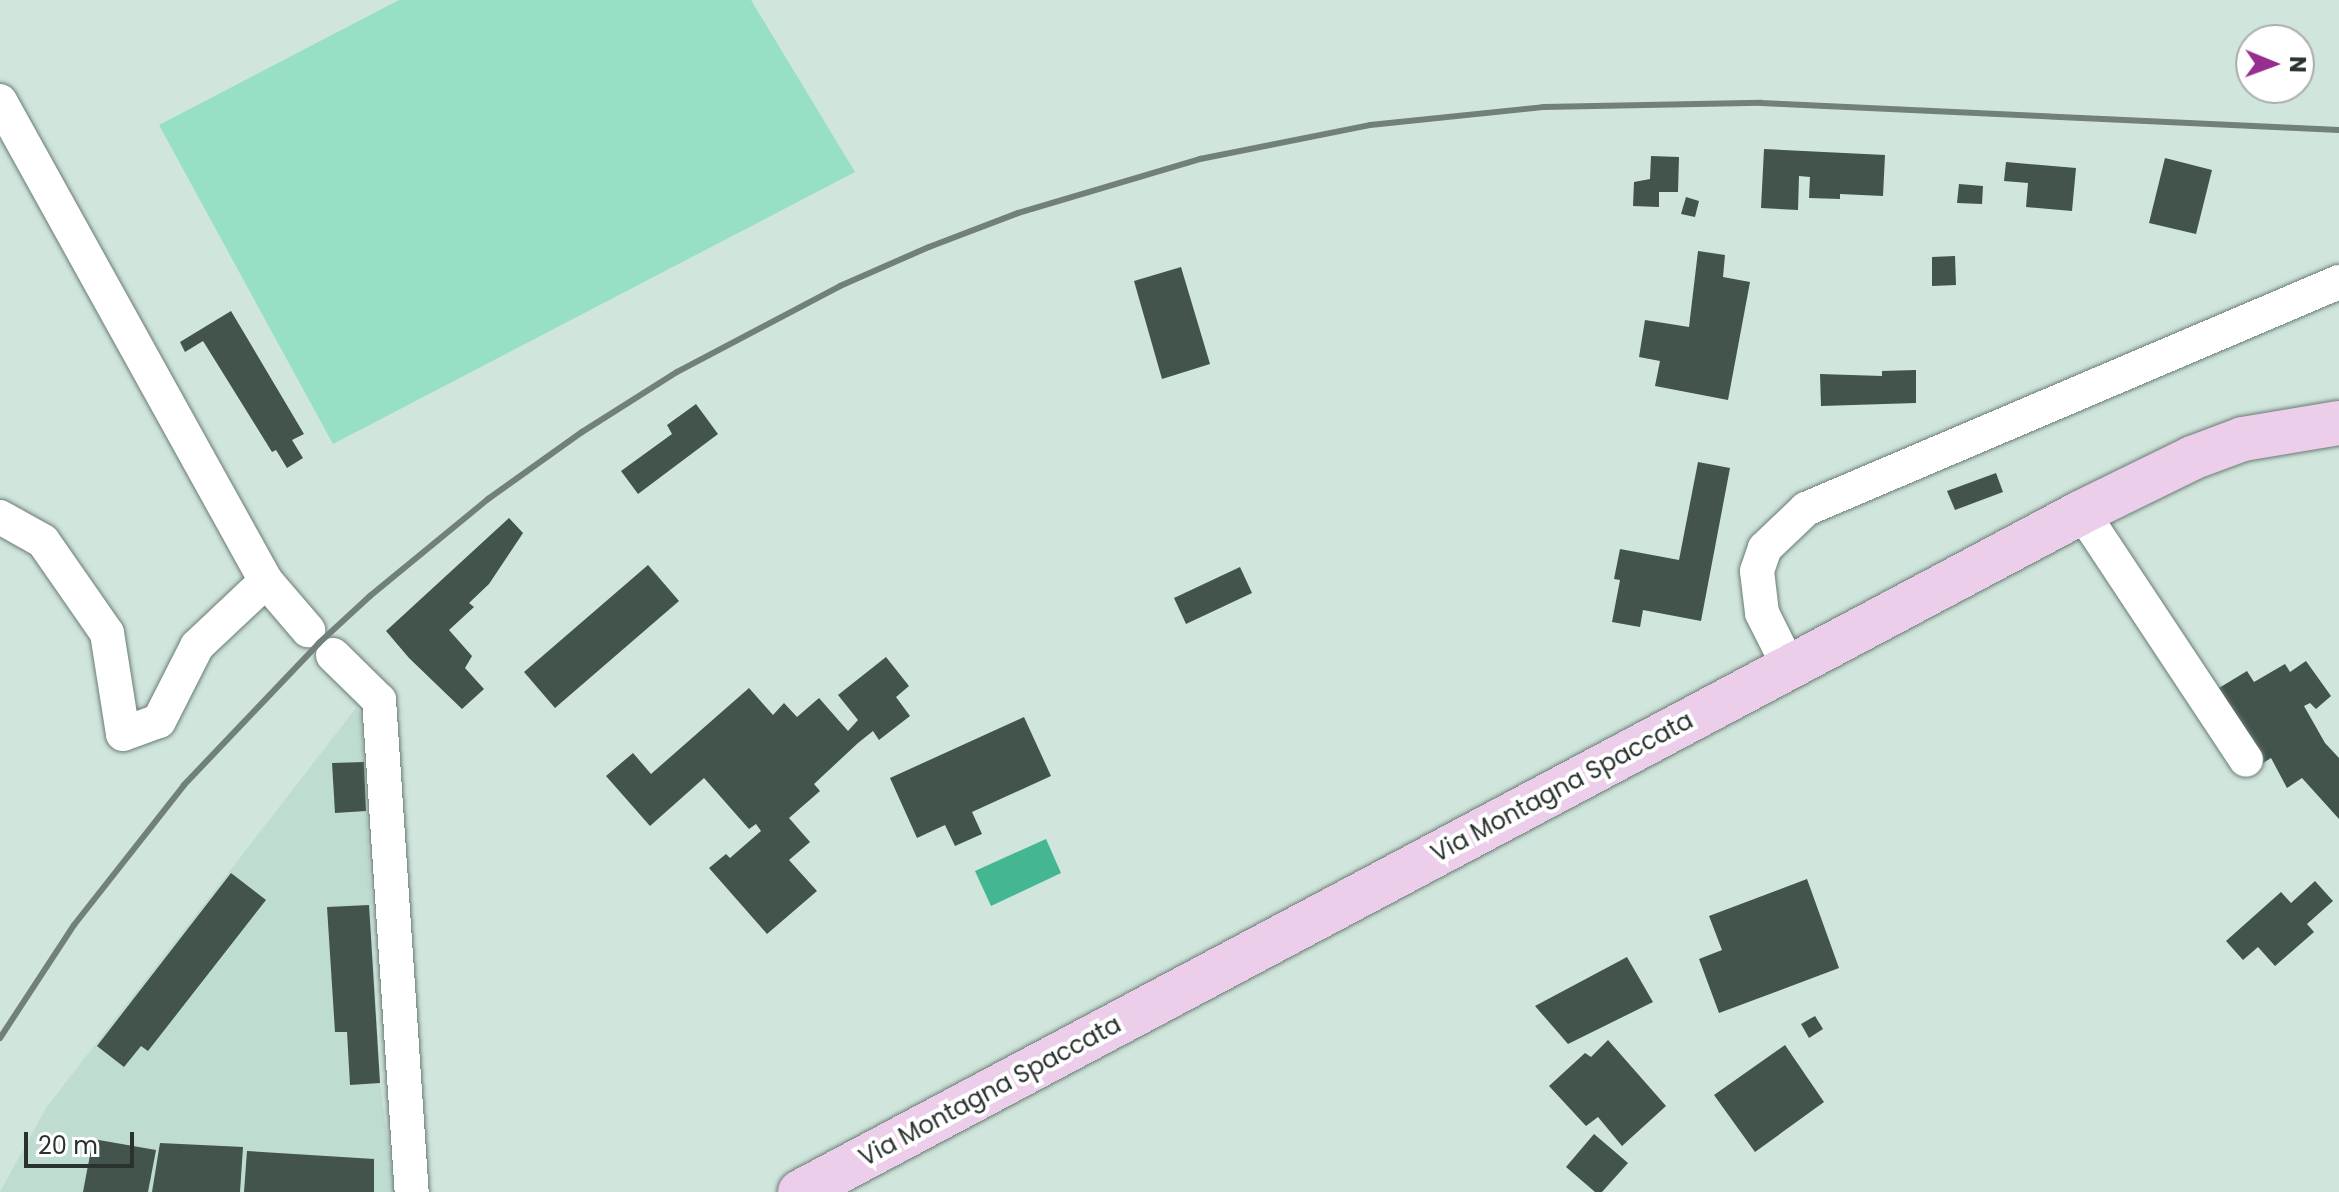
<!DOCTYPE html>
<style>
body{margin:0}
#map{position:relative;width:2339px;height:1192px;overflow:hidden;background:#d0e5dc;font-family:Poppins,sans-serif}
div>[style]{position:absolute}
.built>*{inset:0;background:#bfdcd0}
.green>*{inset:0;background:#97e0c5}
.water>*{inset:0;background:#44b692}
.building>*{inset:0;background:#43544d}
.roads{filter:drop-shadow(0 0 2px #697c74) drop-shadow(0 0 2px #697c74)}
.street>*{height:34px;margin:-17px;padding:0 17px;transform-origin:17px;border-radius:17px;background:#fff}
.secondary>*{height:44px;margin:-22px;padding:0 22px;transform-origin:22px;border-radius:22px;background:#ecceea}
.rail>*{height:6px;margin:-3px;padding:0 3px;transform-origin:3px;border-radius:3px;background:#72807a}
span{translate:-50% -50%;white-space:nowrap;text-align:center;line-height:1.15;-webkit-text-stroke:8px #fff;paint-order:stroke}
.street-label{font-size:24px;color:#2a322f}
.north{position:absolute;left:2235px;top:24px;width:80px;height:80px;box-sizing:border-box;background:#fff;border:2px solid #aaadac;border-radius:50%;rotate:91deg;font-size:22px;font-weight:700;line-height:32px;text-align:center;color:#2a322f}
.north::after{content:'';display:block;margin:auto;width:28px;height:36px;background:#962d90;clip-path:polygon(50% 0,100% 100%,50% 72%,0 100%)}
.scale{position:absolute;left:24px;top:1132px;width:110px;height:36px;box-sizing:border-box;border:4px solid #2a322f;border-top:0;padding-left:10px;font-size:24px;line-height:28px;white-space:nowrap;color:#2a322f;-webkit-text-stroke:6px #fff;paint-order:stroke}
</style>
<div id="map">
<div class="built">
<i style="clip-path:polygon(356px 708px,360px 713px,364px 762px,380px 1083px,395px 1192px,0 1192px,46px 1108px)"></i>
</div>
<div class="green">
<i style="clip-path:polygon(399px 0,751px 0,855px 172px,333px 444px,159px 125px)"></i>
</div>
<div class="water">
<i style="clip-path:polygon(1046px 839px,1061px 873px,991px 906px,975px 871px)"></i>
</div>
<div class="building">
<i style="clip-path:polygon(1764px 149px,1885px 155px,1883px 196px,1840px 194px,1840px 199px,1809px 198px,1810px 177px,1799px 176px,1798px 210px,1761px 208px)"></i>
<i style="clip-path:polygon(1651px 156px,1679px 157px,1678px 192px,1659px 192px,1659px 207px,1633px 206px,1634px 182px,1650px 179px)"></i>
<i style="clip-path:polygon(2165px 158px,2212px 170px,2196px 234px,2149px 223px)"></i>
<i style="clip-path:polygon(2006px 162px,2076px 168px,2072px 211px,2026px 207px,2028px 183px,2004px 181px)"></i>
<i style="clip-path:polygon(1959px 184px,1983px 186px,1982px 204px,1957px 203px)"></i>
<i style="clip-path:polygon(1686px 197px,1699px 201px,1695px 217px,1681px 214px)"></i>
<i style="clip-path:polygon(1698px 251px,1725px 255px,1723px 277px,1750px 282px,1728px 400px,1655px 386px,1660px 361px,1639px 357px,1645px 320px,1689px 327px)"></i>
<i style="clip-path:polygon(1955px 256px,1956px 285px,1932px 286px,1932px 257px)"></i>
<i style="clip-path:polygon(1181px 267px,1210px 364px,1162px 379px,1134px 281px)"></i>
<i style="clip-path:polygon(231px 311px,304px 434px,292px 440px,303px 458px,287px 468px,276px 450px,272px 452px,203px 341px,185px 352px,180px 342px)"></i>
<i style="clip-path:polygon(1916px 370px,1916px 403px,1821px 406px,1820px 374px,1882px 376px,1882px 371px)"></i>
<i style="clip-path:polygon(696px 404px,718px 434px,638px 494px,621px 471px,672px 434px,667px 425px)"></i>
<i style="clip-path:polygon(1698px 462px,1730px 468px,1701px 621px,1643px 610px,1640px 627px,1612px 622px,1620px 580px,1614px 579px,1620px 549px,1679px 560px)"></i>
<i style="clip-path:polygon(1996px 473px,2003px 492px,1955px 510px,1947px 491px)"></i>
<i style="clip-path:polygon(509px 518px,523px 533px,489px 584px,469px 603px,474px 607px,449px 630px,472px 656px,465px 668px,484px 689px,462px 709px,409px 658px,386px 631px)"></i>
<i style="clip-path:polygon(648px 565px,679px 601px,555px 708px,524px 672px)"></i>
<i style="clip-path:polygon(1240px 567px,1252px 593px,1186px 624px,1174px 598px)"></i>
<i style="clip-path:polygon(886px 657px,909px 686px,896px 697px,910px 716px,879px 740px,873px 731px,858px 743px,814px 784px,820px 791px,789px 818px,810px 842px,789px 860px,817px 891px,767px 934px,709px 868px,726px 854px,730px 858px,761px 831px,756px 824px,749px 829px,704px 778px,650px 826px,606px 776px,633px 753px,651px 774px,749px 688px,773px 715px,784px 703px,797px 717px,819px 698px,848px 731px,858px 720px,838px 695px)"></i>
<i style="clip-path:polygon(2306px 661px,2331px 696px,2316px 709px,2310px 703px,2304px 706px,2325px 743px,2339px 758px,2339px 819px,2302px 778px,2287px 788px,2271px 758px,2263px 763px,2219px 688px,2247px 671px,2254px 682px,2285px 664px,2290px 672px)"></i>
<i style="clip-path:polygon(1024px 717px,1051px 776px,972px 812px,982px 834px,955px 846px,945px 825px,917px 838px,890px 778px)"></i>
<i style="clip-path:polygon(364px 762px,366px 811px,335px 813px,332px 763px)"></i>
<i style="clip-path:polygon(231px 873px,266px 900px,148px 1051px,141px 1046px,124px 1067px,97px 1046px)"></i>
<i style="clip-path:polygon(1807px 879px,1839px 968px,1719px 1013px,1699px 959px,1722px 950px,1709px 916px)"></i>
<i style="clip-path:polygon(2315px 881px,2333px 901px,2307px 924px,2314px 932px,2275px 966px,2258px 947px,2243px 960px,2226px 941px,2281px 892px,2291px 903px)"></i>
<i style="clip-path:polygon(369px 905px,380px 1083px,350px 1085px,347px 1032px,335px 1032px,327px 907px)"></i>
<i style="clip-path:polygon(1627px 957px,1653px 1002px,1568px 1044px,1535px 1006px)"></i>
<i style="clip-path:polygon(1815px 1016px,1823px 1029px,1809px 1038px,1801px 1024px)"></i>
<i style="clip-path:polygon(1608px 1040px,1666px 1106px,1622px 1146px,1598px 1117px,1586px 1126px,1549px 1086px,1585px 1053px,1591px 1057px)"></i>
<i style="clip-path:polygon(1785px 1045px,1824px 1102px,1755px 1152px,1714px 1095px)"></i>
<i style="clip-path:polygon(1594px 1134px,1628px 1163px,1602px 1192px,1595px 1192px,1566px 1167px)"></i>
<i style="clip-path:polygon(93px 1139px,156px 1150px,148px 1192px,83px 1192px)"></i>
<i style="clip-path:polygon(160px 1143px,243px 1147px,240px 1192px,152px 1192px)"></i>
<i style="clip-path:polygon(247px 1151px,374px 1159px,374px 1192px,244px 1192px)"></i>
</div>
<div class="roads">
<div class="street">
<i style="left:0;top:101px;width:549px;rotate:61.01deg"></i>
<i style="left:266px;top:581px;width:65px;rotate:49.4deg"></i>
<i style="left:2082px;top:512px;width:297px;rotate:56.5deg"></i>
<i style="left:0;top:517px;width:49px;rotate:29.2deg"></i>
<i style="left:43px;top:541px;width:112px;rotate:55.2deg"></i>
<i style="left:107px;top:633px;width:102px;rotate:81deg"></i>
<i style="left:123px;top:734px;width:38px;rotate:-20deg"></i>
<i style="left:159px;top:721px;width:84px;rotate:-63.1deg"></i>
<i style="left:197px;top:646px;width:95px;rotate:-43.3deg"></i>
<i style="left:333px;top:655px;width:64px;rotate:44.4deg"></i>
<i style="left:379px;top:700px;width:493px;rotate:86.2deg"></i>
<i style="left:1788px;top:665px;width:58px;rotate:-116.6deg"></i>
<i style="left:1762px;top:613px;width:42px;rotate:-96.8deg"></i>
<i style="left:1757px;top:571px;width:24px;rotate:-71deg"></i>
<i style="left:1765px;top:548px;width:57px;rotate:-43.6deg"></i>
<i style="left:1806px;top:509px;width:579px;rotate:-23.07deg"></i>
</div>
<div class="secondary">
<i style="left:800px;top:1192px;width:1451px;rotate:-27.94deg"></i>
<i style="left:2082px;top:512px;width:123px;rotate:-26.1deg"></i>
<i style="left:2192px;top:458px;width:54px;rotate:-20.4deg"></i>
<i style="left:2243px;top:439px;width:97px;rotate:-9.5deg"></i>
</div>
</div>
<div class="rail">
<i style="left:0;top:1038px;width:135px;rotate:-56.8deg"></i>
<i style="left:74px;top:925px;width:178px;rotate:-51.8deg"></i>
<i style="left:184px;top:785px;width:196px;rotate:-46.4deg"></i>
<i style="left:319px;top:643px;width:69px;rotate:-42.7deg"></i>
<i style="left:370px;top:596px;width:153px;rotate:-39.4deg"></i>
<i style="left:488px;top:499px;width:115px;rotate:-35.5deg"></i>
<i style="left:582px;top:432px;width:112px;rotate:-32.3deg"></i>
<i style="left:677px;top:372px;width:184px;rotate:-27.8deg"></i>
<i style="left:840px;top:286px;width:97px;rotate:-23.7deg"></i>
<i style="left:929px;top:247px;width:95px;rotate:-20.9deg"></i>
<i style="left:1018px;top:213px;width:190px;rotate:-16.5deg"></i>
<i style="left:1200px;top:159px;width:173px;rotate:-11.3deg"></i>
<i style="left:1370px;top:125px;width:174px;rotate:-5.9deg"></i>
<i style="left:1543px;top:107px;width:218px;rotate:-1.1deg"></i>
<i style="left:1761px;top:103px;width:579px;rotate:2.67deg"></i>
</div>
<div class="street-label">
<span style="left:1562px;top:787px;rotate:-28deg">Via Montagna Spaccata</span>
<span style="left:990px;top:1091px;rotate:-28deg">Via Montagna Spaccata</span>
</div>
<div class="north">N</div>
<div class="scale">20 m</div>
</div>
